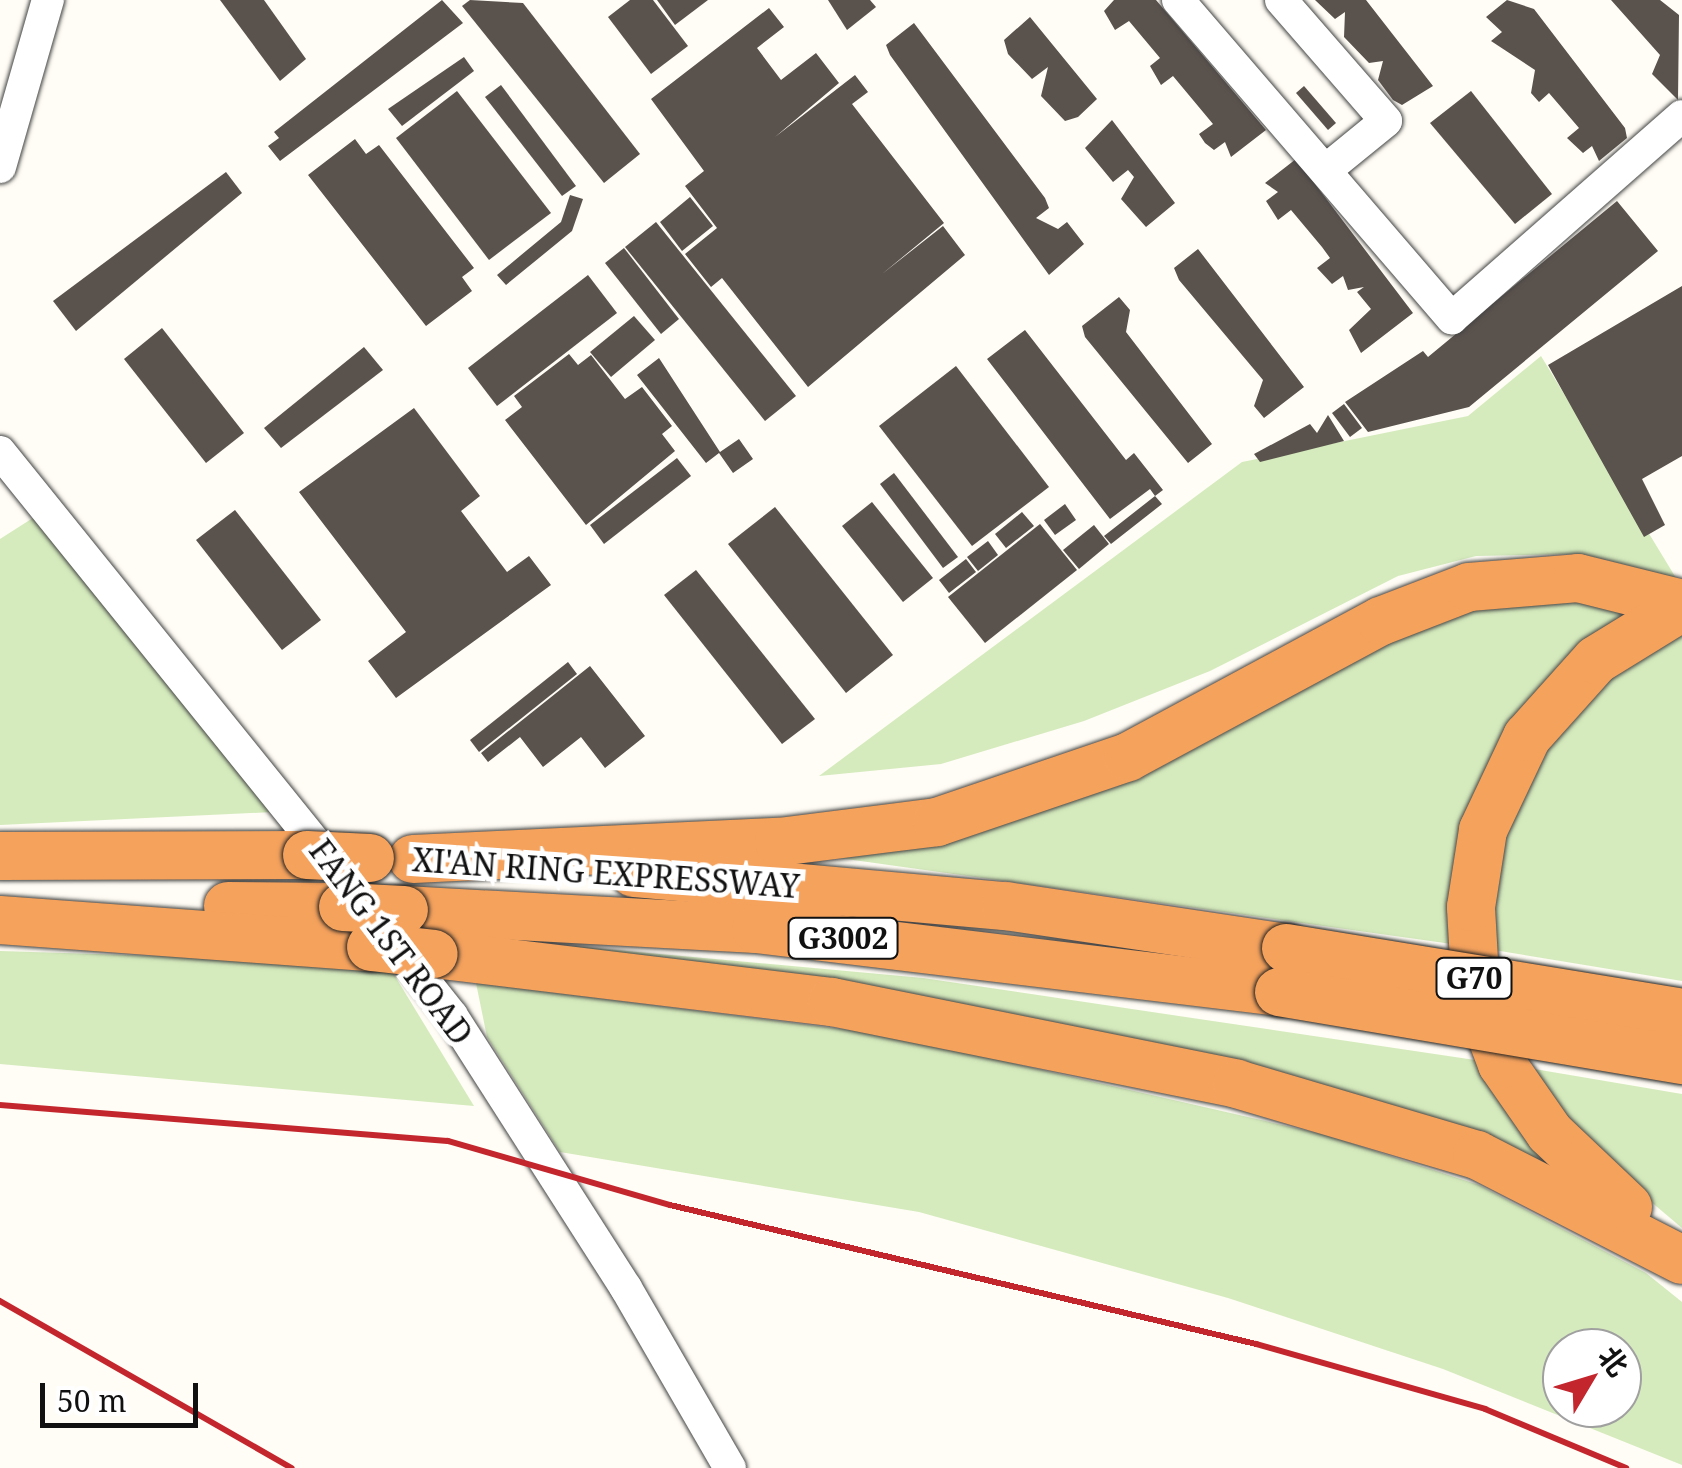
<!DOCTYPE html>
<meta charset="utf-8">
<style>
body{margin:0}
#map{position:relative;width:1682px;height:1468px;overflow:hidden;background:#fffdf5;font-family:"Noto Serif","Noto Sans SC",serif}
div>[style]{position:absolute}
.green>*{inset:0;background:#d5ebbd}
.building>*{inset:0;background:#5a524d}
.roads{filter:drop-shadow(0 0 2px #444) drop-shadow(0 0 2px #444)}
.minor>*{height:32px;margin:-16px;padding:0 16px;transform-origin:16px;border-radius:16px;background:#fff}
.highway>*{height:48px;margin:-24px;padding:0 24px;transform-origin:24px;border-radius:24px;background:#f5a25d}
.rail>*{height:6px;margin:-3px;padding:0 3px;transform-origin:3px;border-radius:3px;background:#c4262e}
.bridges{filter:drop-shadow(0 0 2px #222) drop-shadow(0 0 2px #222)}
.highway-bridge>*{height:48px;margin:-24px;padding:0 24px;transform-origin:24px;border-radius:24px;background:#f5a25d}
span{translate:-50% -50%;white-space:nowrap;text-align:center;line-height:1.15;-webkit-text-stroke:10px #fff;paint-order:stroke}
.shield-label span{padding:2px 8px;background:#fff;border:2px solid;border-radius:8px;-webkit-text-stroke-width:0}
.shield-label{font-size:30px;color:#111;font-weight:700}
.street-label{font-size:32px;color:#111}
.north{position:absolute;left:1542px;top:1328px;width:100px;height:100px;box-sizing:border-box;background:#fff;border:2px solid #a0a0a0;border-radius:50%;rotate:52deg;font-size:28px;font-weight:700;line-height:40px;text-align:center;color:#111}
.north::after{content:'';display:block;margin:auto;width:35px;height:45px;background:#c4262e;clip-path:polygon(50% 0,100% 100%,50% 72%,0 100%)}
.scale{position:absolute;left:40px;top:1383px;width:158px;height:45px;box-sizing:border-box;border:5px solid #111;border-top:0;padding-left:12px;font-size:30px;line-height:35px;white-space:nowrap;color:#111;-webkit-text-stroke:8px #fff;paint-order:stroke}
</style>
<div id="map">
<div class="green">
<i style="clip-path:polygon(1541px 356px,1676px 578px,1582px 554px,1476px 556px,1398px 576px,1210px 671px,1084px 721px,941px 764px,819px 776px,1242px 462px,1468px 416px)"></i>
<i style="clip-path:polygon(36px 516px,273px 812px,0 825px,0 539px)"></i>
<i style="clip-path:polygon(1529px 595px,1644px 608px,1578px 652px,1459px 945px,839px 858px,1390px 631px)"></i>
<i style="clip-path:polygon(1682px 621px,1682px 981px,1488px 949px,1482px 888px,1547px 726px)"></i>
<i style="clip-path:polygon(572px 946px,923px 978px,1475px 1060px,1556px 1165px,570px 955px)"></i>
<i style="clip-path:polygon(0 951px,387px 963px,474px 1106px,0 1064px)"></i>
<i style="clip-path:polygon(evenodd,476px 983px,890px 1035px,1326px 1135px,1479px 1185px,1646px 1273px,1682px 1302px,1682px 1465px,1443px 1369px,1228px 1298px,919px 1212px,560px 1152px,487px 1037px,476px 983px,1562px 1348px,1622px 1348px,1622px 1408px,1562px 1408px,1562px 1348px)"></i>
<i style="clip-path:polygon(1523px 1067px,1682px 1094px,1682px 1228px,1591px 1151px)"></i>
</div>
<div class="building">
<i style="clip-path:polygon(220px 0,264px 0,306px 59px,280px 81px)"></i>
<i style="clip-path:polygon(442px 0,463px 23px,280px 161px,268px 146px,279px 138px,274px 132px)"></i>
<i style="clip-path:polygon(470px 0,523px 3px,640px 154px,604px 183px,462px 6px)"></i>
<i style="clip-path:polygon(630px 0,653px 0,688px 46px,651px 74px,608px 17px)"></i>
<i style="clip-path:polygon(657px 0,708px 0,675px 25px)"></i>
<i style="clip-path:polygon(828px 0,870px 0,876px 7px,847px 30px)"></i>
<i style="clip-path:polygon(1114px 0,1156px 0,1266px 130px,1231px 157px,1225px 142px,1214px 150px,1205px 143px,1199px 134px,1213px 124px,1173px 76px,1161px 85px,1150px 66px,1160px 58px,1129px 21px,1115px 30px,1104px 11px)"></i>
<i style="clip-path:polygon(1315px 0,1366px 0,1433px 86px,1402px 105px,1393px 100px,1378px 80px,1383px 61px,1369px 63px,1344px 37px,1345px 12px,1335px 19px)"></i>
<i style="clip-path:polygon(1507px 0,1534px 9px,1625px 128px,1627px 138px,1599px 161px,1592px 146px,1583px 153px,1567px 138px,1579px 128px,1549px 93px,1539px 102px,1531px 93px,1535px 70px,1491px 41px,1502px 32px,1486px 17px)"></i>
<i style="clip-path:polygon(1611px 0,1660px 0,1679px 15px,1678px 100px,1652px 74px,1660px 55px)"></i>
<i style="clip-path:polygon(769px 8px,784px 27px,757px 48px,781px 80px,816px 53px,839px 83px,775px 137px,855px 75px,868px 92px,852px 104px,944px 223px,882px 274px,943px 226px,965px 255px,808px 387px,722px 278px,711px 287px,685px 254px,717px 228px,685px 186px,704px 171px,651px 99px)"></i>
<i style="clip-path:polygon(1030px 17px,1097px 99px,1078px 117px,1065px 121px,1041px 96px,1048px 67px,1032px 79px,1008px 54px,1004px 40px)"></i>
<i style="clip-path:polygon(914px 23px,1045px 198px,1049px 208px,1036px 218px,1058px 229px,1067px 222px,1084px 244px,1049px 275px,890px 55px,886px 45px)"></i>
<i style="clip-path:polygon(464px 57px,474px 71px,402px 126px,388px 109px)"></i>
<i style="clip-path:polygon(501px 85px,576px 186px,562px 196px,485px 97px)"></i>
<i style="clip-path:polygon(1304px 86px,1336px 123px,1328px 130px,1296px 93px)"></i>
<i style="clip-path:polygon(457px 91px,551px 213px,489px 260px,396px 138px)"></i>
<i style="clip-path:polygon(1471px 91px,1552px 194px,1515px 224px,1430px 123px)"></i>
<i style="clip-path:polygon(1112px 120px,1175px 203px,1146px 227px,1121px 199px,1134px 177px,1128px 170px,1113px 182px,1085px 148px)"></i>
<i style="clip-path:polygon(355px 139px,366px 154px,379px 145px,474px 268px,462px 277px,472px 291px,426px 326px,308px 175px)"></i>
<i style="clip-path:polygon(1296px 159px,1413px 313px,1361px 353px,1349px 330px,1371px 309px,1357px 292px,1364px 287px,1348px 290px,1343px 276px,1332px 284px,1317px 268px,1330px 258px,1322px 247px,1291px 210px,1278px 220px,1266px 201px,1278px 192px,1265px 183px)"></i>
<i style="clip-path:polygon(226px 172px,242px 193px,76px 331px,53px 301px)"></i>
<i style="clip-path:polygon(570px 195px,583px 199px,572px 231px,506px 285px,497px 275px,561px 222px)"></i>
<i style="clip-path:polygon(690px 197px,713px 226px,682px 251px,660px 222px)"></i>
<i style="clip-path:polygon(1617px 201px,1658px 251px,1469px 407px,1368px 432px,1345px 402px,1423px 351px,1428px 357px)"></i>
<i style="clip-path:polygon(656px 222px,796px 396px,765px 421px,625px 247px)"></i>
<i style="clip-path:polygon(624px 248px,679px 319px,661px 334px,605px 263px)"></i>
<i style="clip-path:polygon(1198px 249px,1304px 387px,1264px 418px,1254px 406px,1263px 380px,1179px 280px,1174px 268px)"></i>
<i style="clip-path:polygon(588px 275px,617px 313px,497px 406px,468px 368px)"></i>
<i style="clip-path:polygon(1682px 286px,1682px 456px,1642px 479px,1665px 525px,1644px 537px,1548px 365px)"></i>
<i style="clip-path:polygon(1119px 297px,1130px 310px,1126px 332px,1212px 444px,1188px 463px,1085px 337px,1082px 326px)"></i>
<i style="clip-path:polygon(634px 316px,655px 340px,611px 377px,590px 352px)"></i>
<i style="clip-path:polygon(162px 328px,244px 433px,206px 463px,124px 359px)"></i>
<i style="clip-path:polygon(1025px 330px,1126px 460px,1134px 453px,1163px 490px,1155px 496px,1162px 504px,1111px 544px,1104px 536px,1155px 496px,1150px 489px,1110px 519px,987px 359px)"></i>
<i style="clip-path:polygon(364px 347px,383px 370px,281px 448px,264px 428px)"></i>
<i style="clip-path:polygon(569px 354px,578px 365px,591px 355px,625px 399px,642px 387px,672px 426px,662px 434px,675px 451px,586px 525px,505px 420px,522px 407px,514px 396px)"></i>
<i style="clip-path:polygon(659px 358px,720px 452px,739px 439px,753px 459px,733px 473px,719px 453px,706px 463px,637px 375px)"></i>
<i style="clip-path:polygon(956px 366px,1049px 487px,972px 546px,879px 426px)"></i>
<i style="clip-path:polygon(1344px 404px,1362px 428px,1350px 437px,1332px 413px)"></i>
<i style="clip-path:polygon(414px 408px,480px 496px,461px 511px,507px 572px,529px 556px,551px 585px,396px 698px,368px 661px,406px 632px,299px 492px)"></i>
<i style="clip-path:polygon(1328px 415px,1344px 441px,1260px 462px,1254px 454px,1310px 424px,1317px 433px)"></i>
<i style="clip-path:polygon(677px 458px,691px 476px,604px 544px,590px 525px)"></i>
<i style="clip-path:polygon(894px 473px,958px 557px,943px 568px,880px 484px)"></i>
<i style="clip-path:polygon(872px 502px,933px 578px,903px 602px,842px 526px)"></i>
<i style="clip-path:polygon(1065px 504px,1076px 520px,1055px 535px,1044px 520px)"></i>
<i style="clip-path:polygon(775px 507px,893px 655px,846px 693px,728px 544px)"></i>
<i style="clip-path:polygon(235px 510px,321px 620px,282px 650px,196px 540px)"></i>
<i style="clip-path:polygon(1022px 512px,1034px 526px,1006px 548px,995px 534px)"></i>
<i style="clip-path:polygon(1040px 524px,1077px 570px,985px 643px,948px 597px)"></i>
<i style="clip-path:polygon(1094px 525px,1109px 544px,1079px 569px,1063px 550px)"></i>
<i style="clip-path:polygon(988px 541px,998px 555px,978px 571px,967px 557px)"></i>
<i style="clip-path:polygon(966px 559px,976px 572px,949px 593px,939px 580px)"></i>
<i style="clip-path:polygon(696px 570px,815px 719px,782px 744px,664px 595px)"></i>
<i style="clip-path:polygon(568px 662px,577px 674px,479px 752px,470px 740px)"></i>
<i style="clip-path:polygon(590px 666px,645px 736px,605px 768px,581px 737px,543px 767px,520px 737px,488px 762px,481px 753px)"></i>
</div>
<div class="roads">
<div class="minor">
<i style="left:1178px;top:0;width:420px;rotate:49.3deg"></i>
<i style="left:1452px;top:318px;width:306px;rotate:-41.3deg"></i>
<i style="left:1281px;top:0;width:160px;rotate:49deg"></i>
<i style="left:1386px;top:121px;width:77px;rotate:140.8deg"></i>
<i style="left:0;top:167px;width:174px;rotate:-74deg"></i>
<i style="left:0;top:452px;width:531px;rotate:51.12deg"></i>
<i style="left:394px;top:943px;width:93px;rotate:51.5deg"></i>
<i style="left:452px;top:1016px;width:323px;rotate:57.4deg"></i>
<i style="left:626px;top:1288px;width:208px;rotate:60deg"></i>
</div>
<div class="highway">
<i style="left:0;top:856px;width:307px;rotate:-0.2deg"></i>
<i style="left:413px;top:859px;width:366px;rotate:-2.7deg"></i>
<i style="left:779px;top:842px;width:159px;rotate:-7.2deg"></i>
<i style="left:937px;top:822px;width:202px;rotate:-18.8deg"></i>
<i style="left:1128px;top:757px;width:287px;rotate:-28.3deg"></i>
<i style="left:1381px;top:621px;width:94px;rotate:-21.1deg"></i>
<i style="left:1469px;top:587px;width:109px;rotate:-4.7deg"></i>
<i style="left:1578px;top:578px;width:107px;rotate:14deg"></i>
<i style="left:634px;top:873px;width:373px;rotate:5.1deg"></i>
<i style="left:1006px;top:906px;width:283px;rotate:8.5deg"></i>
<i style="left:228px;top:906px;width:115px;rotate:0.5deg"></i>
<i style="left:404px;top:910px;width:353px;rotate:3.1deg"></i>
<i style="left:756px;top:929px;width:527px;rotate:6.87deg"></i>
<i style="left:0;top:920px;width:372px;rotate:4.2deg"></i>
<i style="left:434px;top:954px;width:401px;rotate:6.9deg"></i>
<i style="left:832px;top:1002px;width:413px;rotate:11.4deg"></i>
<i style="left:1237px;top:1084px;width:250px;rotate:16.5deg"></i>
<i style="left:1477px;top:1155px;width:230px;rotate:27.1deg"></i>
<i style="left:1628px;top:1207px;width:108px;rotate:-136.5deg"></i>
<i style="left:1550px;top:1133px;width:84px;rotate:-124.8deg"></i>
<i style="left:1502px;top:1064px;width:74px;rotate:-110.6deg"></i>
<i style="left:1476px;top:995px;width:88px;rotate:-93.3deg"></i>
<i style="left:1471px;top:907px;width:78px;rotate:-81.1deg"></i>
<i style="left:1483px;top:830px;width:103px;rotate:-64.7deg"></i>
<i style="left:1527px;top:737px;width:103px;rotate:-48.1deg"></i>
<i style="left:1596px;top:660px;width:101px;rotate:-31.6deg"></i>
</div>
</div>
<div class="rail">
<i style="left:0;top:1105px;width:449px;rotate:4.6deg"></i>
<i style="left:448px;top:1141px;width:231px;rotate:16.1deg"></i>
<i style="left:670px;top:1205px;width:602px;rotate:13.34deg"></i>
<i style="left:1256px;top:1344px;width:238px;rotate:15.8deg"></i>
<i style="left:1485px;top:1409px;width:153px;rotate:22.7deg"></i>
<i style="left:0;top:1301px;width:336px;rotate:29.8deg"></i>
</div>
<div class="bridges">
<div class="highway-bridge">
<i style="left:307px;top:855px;width:63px;rotate:2.7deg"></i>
<i style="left:343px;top:907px;width:61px;rotate:2.8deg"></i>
<i style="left:371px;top:947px;width:63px;rotate:6.3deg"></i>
<i style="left:1286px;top:948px;width:401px;rotate:9.3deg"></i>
<i style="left:1279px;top:992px;width:409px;rotate:9.6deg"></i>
</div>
</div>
<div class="shield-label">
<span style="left:843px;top:938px">G3002</span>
<span style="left:1474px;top:978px">G70</span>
</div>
<div class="street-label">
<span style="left:606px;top:873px;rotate:4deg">XI'AN RING EXPRESSWAY</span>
<span style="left:391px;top:942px;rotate:53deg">FANG 1ST ROAD</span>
</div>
<div class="north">北</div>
<div class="scale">50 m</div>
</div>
